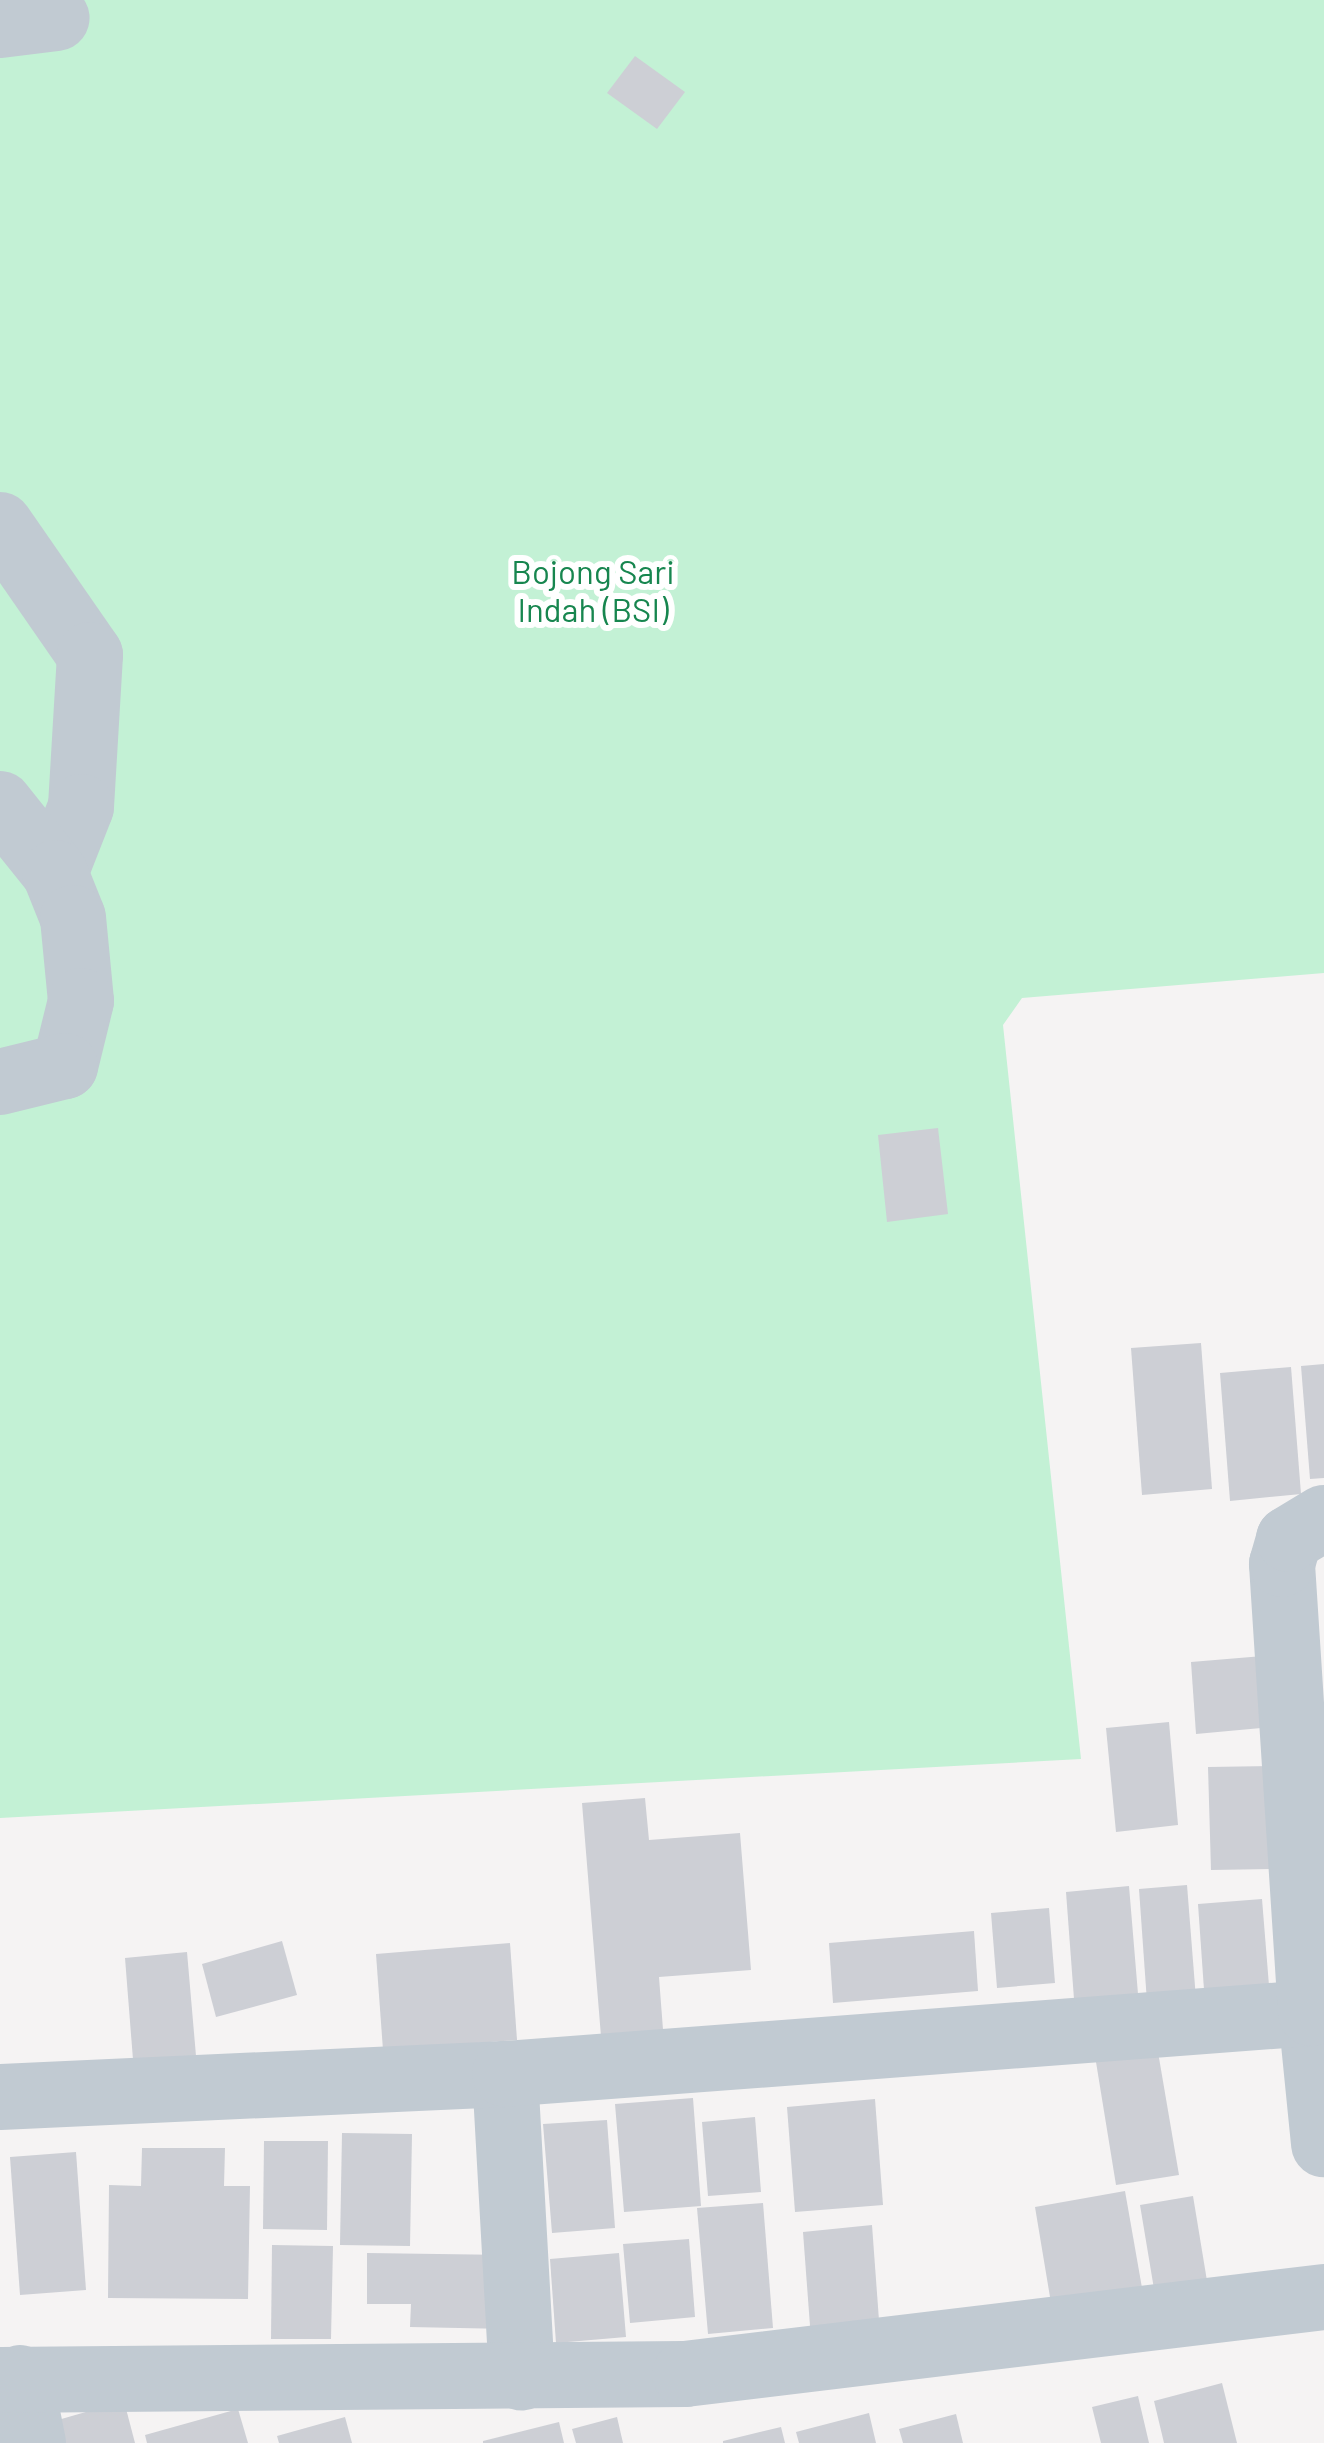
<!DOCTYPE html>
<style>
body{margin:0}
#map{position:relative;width:1324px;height:2443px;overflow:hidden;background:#f5f3f3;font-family:Barlow,sans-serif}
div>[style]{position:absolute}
.green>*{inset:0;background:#c3f1d5}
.building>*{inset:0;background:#cdcfd5}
.minor>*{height:66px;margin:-33px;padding:0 33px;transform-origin:33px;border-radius:33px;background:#c1cad2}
span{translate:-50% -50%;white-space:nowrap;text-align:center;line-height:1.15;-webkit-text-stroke:12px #fff;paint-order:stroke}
.park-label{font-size:33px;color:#17864f}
</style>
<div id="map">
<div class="green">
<i style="clip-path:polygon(0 0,1324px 0,1324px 973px,1022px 998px,1003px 1025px,1081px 1759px,0 1818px)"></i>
</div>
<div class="building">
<i style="clip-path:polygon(635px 56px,685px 92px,657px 129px,607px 93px)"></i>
<i style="clip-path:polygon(938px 1128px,948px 1214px,887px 1222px,878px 1135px)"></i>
<i style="clip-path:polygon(1201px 1343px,1212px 1489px,1142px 1495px,1131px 1348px)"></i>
<i style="clip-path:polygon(1324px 1364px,1324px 1478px,1310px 1479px,1301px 1366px)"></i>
<i style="clip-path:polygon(1291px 1367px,1301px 1494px,1230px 1501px,1220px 1373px)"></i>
<i style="clip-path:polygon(1276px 1655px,1282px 1726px,1196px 1734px,1191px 1662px)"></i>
<i style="clip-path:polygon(1169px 1722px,1178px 1825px,1116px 1832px,1106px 1728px)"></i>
<i style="clip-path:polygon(1274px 1766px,1277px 1869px,1211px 1870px,1208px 1767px)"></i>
<i style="clip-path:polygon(645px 1798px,649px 1840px,740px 1833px,751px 1970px,659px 1977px,665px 2056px,603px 2061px,582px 1803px)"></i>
<i style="clip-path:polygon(1187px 1885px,1196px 1999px,1147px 2002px,1139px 1889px)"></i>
<i style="clip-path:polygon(1129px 1886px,1138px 1994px,1074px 1999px,1066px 1892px)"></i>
<i style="clip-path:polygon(1262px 1899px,1270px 1998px,1205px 2004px,1198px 1904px)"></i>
<i style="clip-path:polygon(1049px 1908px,1055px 1983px,997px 1988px,991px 1913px)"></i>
<i style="clip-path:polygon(974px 1931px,978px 1991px,833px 2003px,829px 1943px)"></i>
<i style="clip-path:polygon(282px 1941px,297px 1995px,216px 2017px,202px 1964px)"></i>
<i style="clip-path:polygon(510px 1943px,517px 2040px,383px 2050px,376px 1954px)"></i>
<i style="clip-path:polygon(187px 1952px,198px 2079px,135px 2085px,125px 1958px)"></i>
<i style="clip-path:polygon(1158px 2052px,1179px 2175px,1116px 2185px,1096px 2062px)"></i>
<i style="clip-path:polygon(693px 2098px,701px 2206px,624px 2212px,615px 2104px)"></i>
<i style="clip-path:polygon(875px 2099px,883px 2205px,795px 2212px,787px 2107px)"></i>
<i style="clip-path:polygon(755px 2117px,761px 2192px,708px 2196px,702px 2122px)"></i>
<i style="clip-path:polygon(607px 2120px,615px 2228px,552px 2233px,543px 2124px)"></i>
<i style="clip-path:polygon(342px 2133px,412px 2134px,410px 2246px,340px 2245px)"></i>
<i style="clip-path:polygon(264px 2141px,328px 2141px,327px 2230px,263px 2229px)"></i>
<i style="clip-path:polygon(142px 2148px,225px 2148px,224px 2186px,250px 2186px,248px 2299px,108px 2298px,109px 2185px,141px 2186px)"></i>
<i style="clip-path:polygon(76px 2152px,86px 2290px,20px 2295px,10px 2157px)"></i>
<i style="clip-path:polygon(1125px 2191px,1145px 2305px,1054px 2321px,1035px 2207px)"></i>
<i style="clip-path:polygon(1193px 2196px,1210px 2299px,1157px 2307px,1140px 2205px)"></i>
<i style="clip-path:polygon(763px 2203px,773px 2328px,708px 2334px,697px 2208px)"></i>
<i style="clip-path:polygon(872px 2225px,880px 2334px,811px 2339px,803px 2232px)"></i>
<i style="clip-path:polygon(689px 2239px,695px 2317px,630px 2323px,623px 2244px)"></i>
<i style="clip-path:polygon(272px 2245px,333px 2246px,331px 2339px,271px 2339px)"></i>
<i style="clip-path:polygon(367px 2253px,509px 2255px,508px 2329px,410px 2327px,411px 2304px,367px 2304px)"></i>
<i style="clip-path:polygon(619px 2253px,626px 2337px,556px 2343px,550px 2259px)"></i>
<i style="clip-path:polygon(1222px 2383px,1237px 2443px,1164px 2443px,1154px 2401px)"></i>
<i style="clip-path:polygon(1138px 2396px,1149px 2443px,1101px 2443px,1092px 2407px)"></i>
<i style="clip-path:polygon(124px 2401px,135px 2443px,49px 2443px,44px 2424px)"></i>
<i style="clip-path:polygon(238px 2409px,248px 2443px,147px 2443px,145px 2435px)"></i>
<i style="clip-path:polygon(869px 2413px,876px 2443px,799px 2443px,796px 2432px)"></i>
<i style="clip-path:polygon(956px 2414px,963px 2443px,903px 2443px,899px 2429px)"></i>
<i style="clip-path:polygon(345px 2417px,352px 2443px,279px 2443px,277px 2436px)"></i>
<i style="clip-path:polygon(617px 2417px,623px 2443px,576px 2443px,572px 2429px)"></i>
<i style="clip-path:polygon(559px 2422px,564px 2443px,483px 2443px,483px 2441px)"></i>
<i style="clip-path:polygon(781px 2427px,785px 2443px,723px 2443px,723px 2441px)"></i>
</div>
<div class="minor">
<i style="left:0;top:25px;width:57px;rotate:-7deg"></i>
<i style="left:0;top:525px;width:158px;rotate:55.3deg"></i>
<i style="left:90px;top:655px;width:152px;rotate:93.4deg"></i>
<i style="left:81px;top:807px;width:71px;rotate:111.5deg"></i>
<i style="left:0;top:804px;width:88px;rotate:51.4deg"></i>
<i style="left:55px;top:873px;width:48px;rotate:68.2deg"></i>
<i style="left:73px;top:918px;width:83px;rotate:84.5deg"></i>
<i style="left:81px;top:1001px;width:67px;rotate:103.8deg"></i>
<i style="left:65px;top:1066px;width:67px;rotate:166.2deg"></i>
<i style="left:1311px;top:2013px;width:132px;rotate:84.3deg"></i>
<i style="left:505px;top:2074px;width:304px;rotate:86.8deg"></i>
<i style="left:0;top:2097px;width:506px;rotate:-2.61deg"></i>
<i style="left:505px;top:2074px;width:808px;rotate:-4.33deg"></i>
<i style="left:1311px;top:2013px;width:450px;rotate:-93.7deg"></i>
<i style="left:1282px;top:1564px;width:26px;rotate:-74deg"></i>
<i style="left:1289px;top:1539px;width:41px;rotate:-31deg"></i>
<i style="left:20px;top:2378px;width:66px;rotate:78.7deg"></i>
<i style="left:0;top:2380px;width:685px;rotate:-0.5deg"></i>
<i style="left:685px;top:2374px;width:644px;rotate:-6.87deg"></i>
</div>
<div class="park-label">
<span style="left:593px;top:591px">Bojong Sari<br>Indah (BSI)</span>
</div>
</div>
